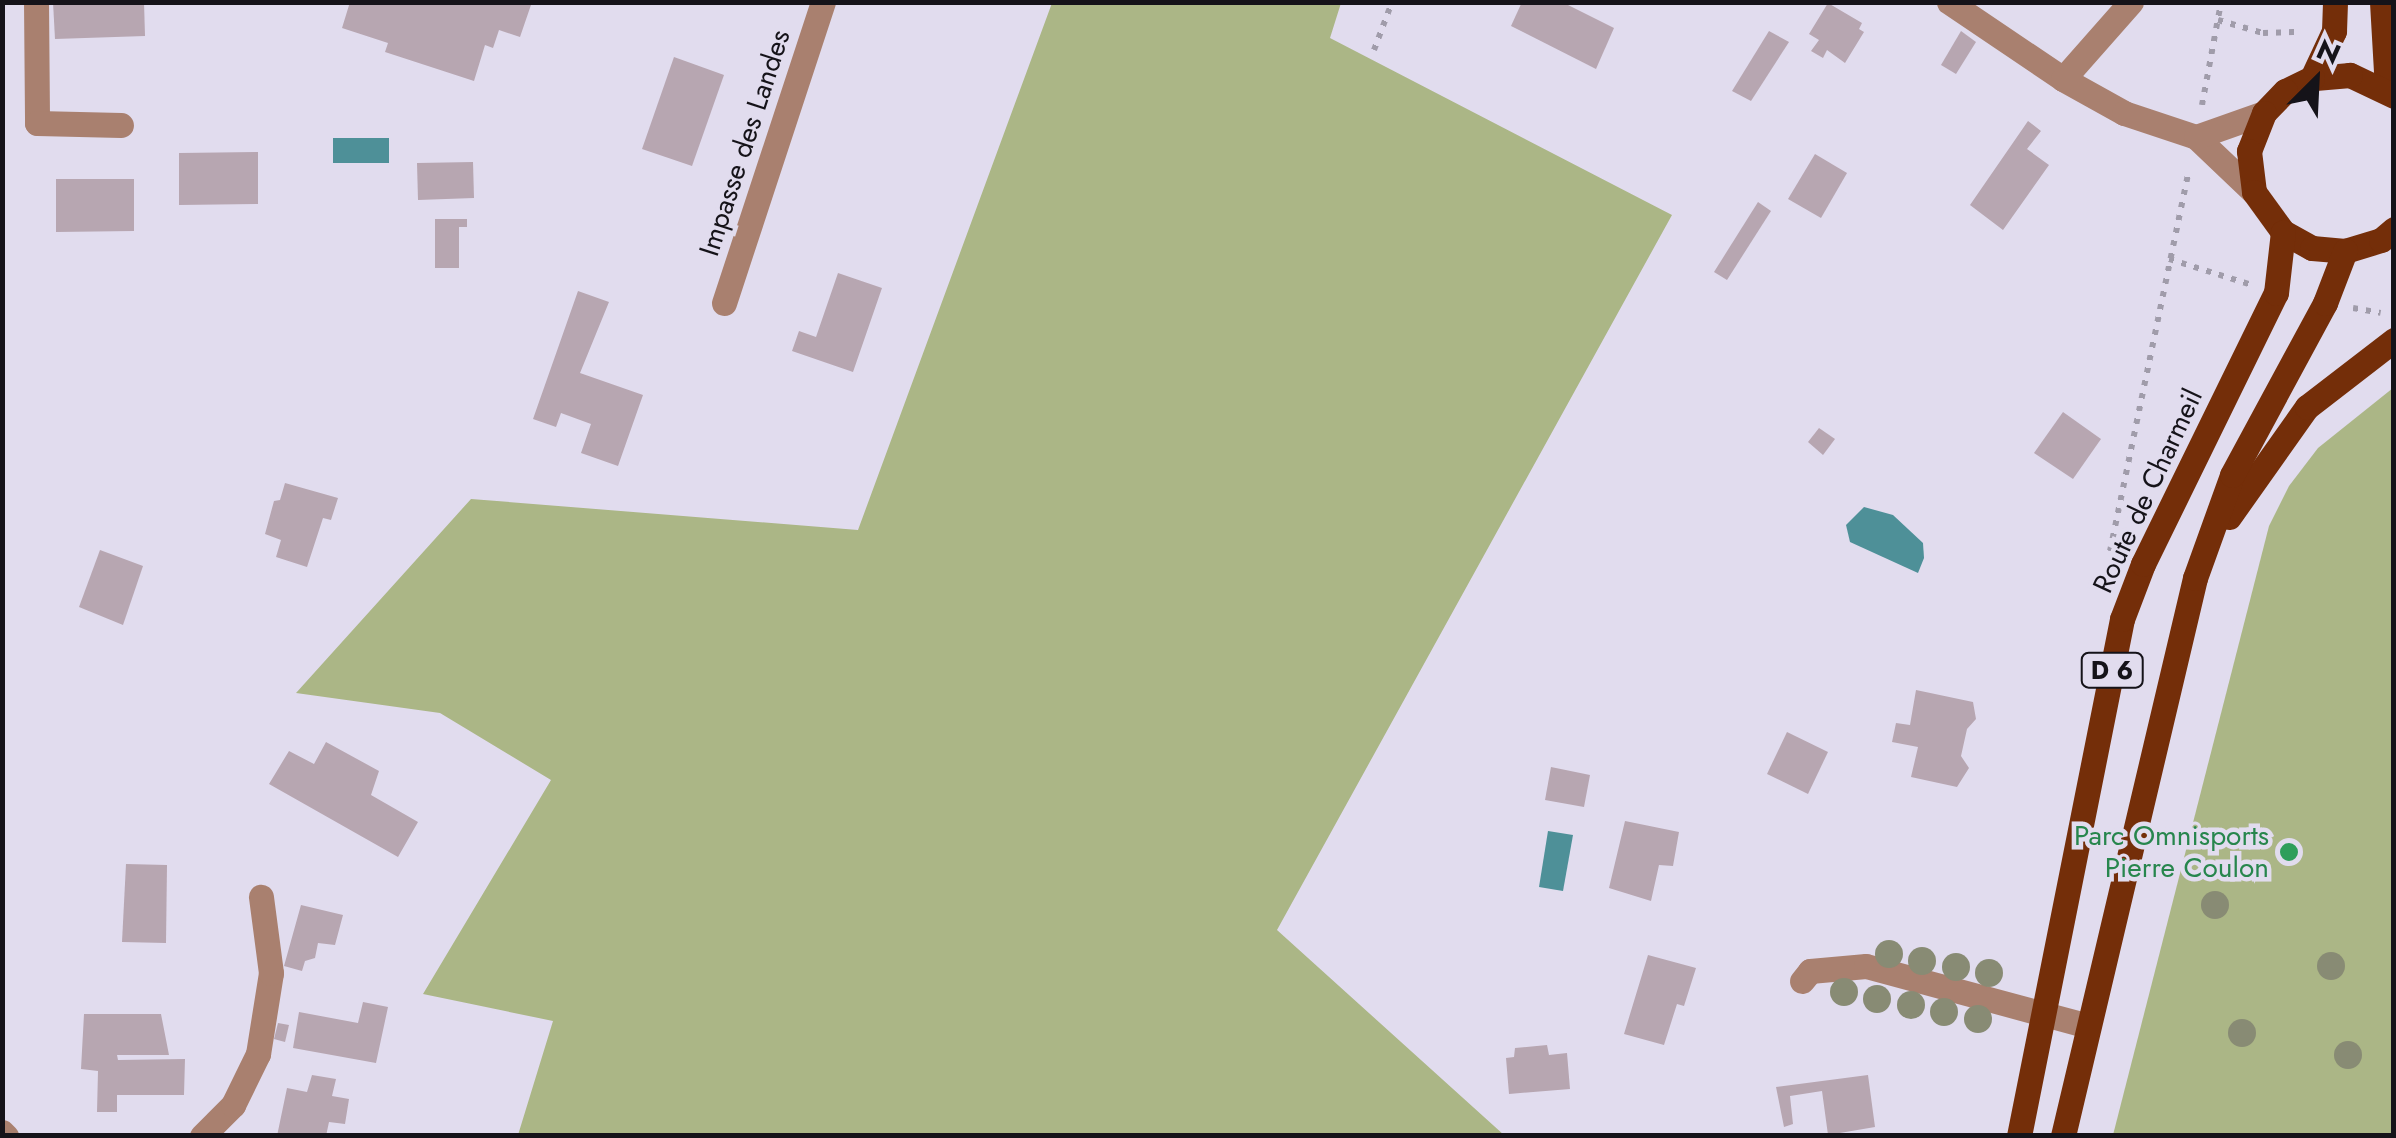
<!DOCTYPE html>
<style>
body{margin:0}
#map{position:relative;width:2396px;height:1138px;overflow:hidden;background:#e1dcee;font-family:Jost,sans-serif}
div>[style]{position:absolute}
.green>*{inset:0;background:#abb686}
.water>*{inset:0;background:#4e9098}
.building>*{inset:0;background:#b7a6b1}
.path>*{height:6px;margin-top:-3px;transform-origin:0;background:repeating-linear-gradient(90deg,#a09caa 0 5px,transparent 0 13px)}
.minor>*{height:25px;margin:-12.5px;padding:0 12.5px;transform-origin:12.5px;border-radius:12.5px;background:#a9806f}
.major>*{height:25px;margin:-12.5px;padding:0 12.5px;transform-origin:12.5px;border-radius:12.5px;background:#742e09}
.trees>*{width:28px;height:28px;margin:-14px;border-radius:50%;background:#888b74}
.dots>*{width:28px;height:28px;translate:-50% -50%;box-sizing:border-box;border:5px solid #e1dcee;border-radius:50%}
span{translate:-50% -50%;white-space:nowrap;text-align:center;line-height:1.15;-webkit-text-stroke:9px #e1dcee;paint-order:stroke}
.shield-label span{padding:2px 8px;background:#e1dcee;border:2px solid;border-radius:8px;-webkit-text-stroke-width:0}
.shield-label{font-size:25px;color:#151319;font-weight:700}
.street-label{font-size:28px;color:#151319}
.leisure-label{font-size:28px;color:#27864d}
.right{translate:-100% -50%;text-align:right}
.frame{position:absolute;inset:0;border:5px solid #151319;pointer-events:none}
.north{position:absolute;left:2266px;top:30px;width:100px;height:100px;-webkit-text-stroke:8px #e1dcee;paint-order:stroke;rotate:24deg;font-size:28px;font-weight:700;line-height:40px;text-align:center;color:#151319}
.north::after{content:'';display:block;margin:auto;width:35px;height:45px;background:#151319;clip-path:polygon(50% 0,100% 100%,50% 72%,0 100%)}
</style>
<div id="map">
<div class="green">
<i style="clip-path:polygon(1052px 3px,1341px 3px,1330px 38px,1672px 215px,1277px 930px,1504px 1135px,518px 1135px,553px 1021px,423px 994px,551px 780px,440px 713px,296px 693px,471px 499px,858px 530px)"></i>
<i style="clip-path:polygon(2393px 388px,2393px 1135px,2113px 1135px,2269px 526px,2289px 486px,2318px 448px)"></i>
</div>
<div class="water">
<i style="clip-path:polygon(333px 138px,389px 138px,389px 163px,333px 163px)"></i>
<i style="clip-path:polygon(1864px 507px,1893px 515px,1923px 543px,1924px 558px,1918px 573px,1850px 542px,1846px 525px)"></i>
<i style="clip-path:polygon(1548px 831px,1573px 835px,1563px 891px,1539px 887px)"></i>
</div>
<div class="building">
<i style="clip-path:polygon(53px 2px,144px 2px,145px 36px,55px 39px)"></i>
<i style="clip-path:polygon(350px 2px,532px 2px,520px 37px,499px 30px,493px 48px,485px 45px,474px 81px,385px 52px,388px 43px,342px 28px)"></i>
<i style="clip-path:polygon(1522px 2px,1562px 2px,1614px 28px,1596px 69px,1511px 26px)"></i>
<i style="clip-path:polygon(1828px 3px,1862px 23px,1859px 29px,1864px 32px,1845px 63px,1827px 50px,1823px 58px,1811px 51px,1819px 40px,1809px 34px)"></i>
<i style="clip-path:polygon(1769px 31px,1789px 42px,1751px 101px,1732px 91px)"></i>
<i style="clip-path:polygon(1961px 31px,1976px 42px,1956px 74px,1941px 65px)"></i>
<i style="clip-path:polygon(674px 57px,724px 75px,692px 166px,642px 149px)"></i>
<i style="clip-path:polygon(2028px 121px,2041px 131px,2027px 149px,2049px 165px,2003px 230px,1970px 205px)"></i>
<i style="clip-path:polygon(258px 152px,258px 204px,179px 205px,179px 153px)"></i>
<i style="clip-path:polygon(1815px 154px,1847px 173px,1821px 218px,1788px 199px)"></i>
<i style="clip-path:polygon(473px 162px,474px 198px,418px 200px,417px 163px)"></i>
<i style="clip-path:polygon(56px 179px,134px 179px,134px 231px,56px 232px)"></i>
<i style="clip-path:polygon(1758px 202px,1771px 211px,1727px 280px,1714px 272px)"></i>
<i style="clip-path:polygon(435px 219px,467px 219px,467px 227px,459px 227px,459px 268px,435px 268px)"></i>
<i style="clip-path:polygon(838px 273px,882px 288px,853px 372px,792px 351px,799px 331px,816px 337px)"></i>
<i style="clip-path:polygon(578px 291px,609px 302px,580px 373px,643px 395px,618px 466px,581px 453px,591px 424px,561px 413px,556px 427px,533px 419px)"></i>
<i style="clip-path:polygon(2063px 412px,2101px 439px,2073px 479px,2034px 453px)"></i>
<i style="clip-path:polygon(1819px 428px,1835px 439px,1823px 455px,1808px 442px)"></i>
<i style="clip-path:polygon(285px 483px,338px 498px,331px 520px,323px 518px,307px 567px,276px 557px,281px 540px,265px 534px,274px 501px,280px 500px)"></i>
<i style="clip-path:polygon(100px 550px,143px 566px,123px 625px,79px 607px)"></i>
<i style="clip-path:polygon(1916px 690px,1973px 702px,1976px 719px,1967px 729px,1961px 756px,1969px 768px,1957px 787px,1911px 777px,1918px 747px,1892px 742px,1896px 723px,1910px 725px)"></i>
<i style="clip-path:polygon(1787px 732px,1828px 752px,1808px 794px,1767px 774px)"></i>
<i style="clip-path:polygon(326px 742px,379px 771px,371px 795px,418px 822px,398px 857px,269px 784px,289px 751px,314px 764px)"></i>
<i style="clip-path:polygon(1551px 767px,1590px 775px,1584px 807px,1545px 800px)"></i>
<i style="clip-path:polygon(1625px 821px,1679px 832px,1673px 866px,1659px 865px,1651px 901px,1609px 888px)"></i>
<i style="clip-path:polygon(126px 864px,167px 865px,166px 943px,122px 942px)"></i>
<i style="clip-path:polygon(301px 905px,343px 915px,335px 945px,318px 943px,315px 958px,305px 961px,302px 971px,284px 966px)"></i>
<i style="clip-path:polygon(1648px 955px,1696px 968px,1684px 1006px,1677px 1004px,1664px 1045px,1624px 1034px)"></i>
<i style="clip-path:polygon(363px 1002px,388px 1007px,376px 1063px,293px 1048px,299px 1012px,358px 1023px)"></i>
<i style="clip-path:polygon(84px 1014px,161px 1014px,169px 1055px,117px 1055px,118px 1060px,185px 1059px,184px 1095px,117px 1095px,117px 1112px,97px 1112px,98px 1071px,81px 1069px)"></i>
<i style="clip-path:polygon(278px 1023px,289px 1025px,285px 1042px,274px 1039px)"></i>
<i style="clip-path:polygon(1547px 1045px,1549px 1055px,1567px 1053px,1570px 1089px,1509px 1094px,1506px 1058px,1514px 1057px,1515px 1048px)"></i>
<i style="clip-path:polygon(312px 1075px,336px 1079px,332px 1096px,349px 1099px,345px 1124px,329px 1122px,326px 1136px,277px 1136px,287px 1088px,307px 1092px)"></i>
<i style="clip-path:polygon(1868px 1075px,1875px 1127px,1828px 1135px,1822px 1091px,1790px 1096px,1793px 1124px,1784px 1127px,1776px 1087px)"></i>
</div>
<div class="path">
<i style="left:2218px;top:20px;width:47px;rotate:16.1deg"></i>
<i style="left:2263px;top:33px;width:37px;rotate:-2deg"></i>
<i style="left:1374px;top:50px;width:51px;rotate:-69.4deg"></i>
<i style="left:2202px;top:105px;width:105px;rotate:-79.5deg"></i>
<i style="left:2169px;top:259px;width:84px;rotate:17.4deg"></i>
<i style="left:2353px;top:308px;width:28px;rotate:10deg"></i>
<i style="left:2118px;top:555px;width:9px;rotate:-153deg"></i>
<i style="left:2110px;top:551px;width:388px;rotate:-78.3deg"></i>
</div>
<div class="minor">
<i style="left:36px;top:2px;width:121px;rotate:89.5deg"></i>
<i style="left:37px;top:123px;width:84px;rotate:1.4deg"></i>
<i style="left:1949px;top:2px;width:138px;rotate:34deg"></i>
<i style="left:2063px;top:79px;width:70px;rotate:29.1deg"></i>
<i style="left:2124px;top:113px;width:76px;rotate:18.4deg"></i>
<i style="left:2196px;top:137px;width:80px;rotate:43.5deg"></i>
<i style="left:2063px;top:79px;width:103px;rotate:-48.6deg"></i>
<i style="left:2196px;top:137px;width:72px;rotate:-19.4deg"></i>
<i style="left:724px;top:303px;width:317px;rotate:-71.8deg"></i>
<i style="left:1802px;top:981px;width:13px;rotate:-51deg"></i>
<i style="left:1810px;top:971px;width:56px;rotate:-5.1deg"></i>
<i style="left:1866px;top:966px;width:230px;rotate:15.1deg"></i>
<i style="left:2px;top:1132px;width:6px;rotate:45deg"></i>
<i style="left:202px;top:1136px;width:44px;rotate:-45deg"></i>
<i style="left:233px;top:1105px;width:57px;rotate:-63.9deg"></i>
<i style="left:258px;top:1054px;width:82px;rotate:-80.9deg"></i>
<i style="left:271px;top:973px;width:77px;rotate:-97.5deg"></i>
</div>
<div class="major">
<i style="left:2382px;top:2px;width:87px;rotate:86.7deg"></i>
<i style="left:2312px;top:78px;width:52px;rotate:-64.9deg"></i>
<i style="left:2334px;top:31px;width:29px;rotate:-88deg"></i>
<i style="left:2394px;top:96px;width:49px;rotate:-154.5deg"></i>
<i style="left:2350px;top:75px;width:38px;rotate:175deg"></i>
<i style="left:2312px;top:78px;width:30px;rotate:154deg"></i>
<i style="left:2285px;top:91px;width:30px;rotate:134deg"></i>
<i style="left:2264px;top:113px;width:41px;rotate:111.5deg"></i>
<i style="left:2249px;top:151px;width:41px;rotate:83deg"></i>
<i style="left:2254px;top:192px;width:49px;rotate:54.1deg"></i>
<i style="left:2283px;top:232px;width:33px;rotate:29deg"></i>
<i style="left:2312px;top:248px;width:33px;rotate:5deg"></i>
<i style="left:2345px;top:251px;width:38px;rotate:-17deg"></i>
<i style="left:2381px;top:240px;width:17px;rotate:-40deg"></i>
<i style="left:2229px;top:517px;width:135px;rotate:-54.7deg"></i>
<i style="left:2307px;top:407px;width:110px;rotate:-37.6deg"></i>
<i style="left:2019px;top:1136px;width:527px;rotate:-78.73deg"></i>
<i style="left:2122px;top:619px;width:59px;rotate:-69.1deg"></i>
<i style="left:2143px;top:564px;width:302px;rotate:-63.9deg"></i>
<i style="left:2276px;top:293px;width:61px;rotate:-83.5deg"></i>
<i style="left:2063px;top:1136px;width:573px;rotate:-76.69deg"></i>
<i style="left:2195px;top:578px;width:109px;rotate:-70.2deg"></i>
<i style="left:2232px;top:475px;width:196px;rotate:-61.6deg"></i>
<i style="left:2325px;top:303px;width:56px;rotate:-69deg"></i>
</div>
<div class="trees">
<i style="left:2215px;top:905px"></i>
<i style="left:1889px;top:954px"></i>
<i style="left:1922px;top:961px"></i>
<i style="left:2331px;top:966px"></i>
<i style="left:1956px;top:967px"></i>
<i style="left:1989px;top:973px"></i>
<i style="left:1844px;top:992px"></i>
<i style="left:1877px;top:999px"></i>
<i style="left:1911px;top:1005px"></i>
<i style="left:1944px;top:1012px"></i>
<i style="left:1978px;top:1019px"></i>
<i style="left:2242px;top:1033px"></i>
<i style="left:2348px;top:1055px"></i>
</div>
<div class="dots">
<i style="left:2289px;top:852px;background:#2e9e5b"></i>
</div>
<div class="shield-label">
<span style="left:2112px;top:670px">D 6</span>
</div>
<div class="street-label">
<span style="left:745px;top:143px;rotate:-72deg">Impasse des Landes</span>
<span style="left:2148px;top:491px;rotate:-65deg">Route de Charmeil</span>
</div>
<div class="leisure-label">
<span class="right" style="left:2269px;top:852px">Parc Omnisports<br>Pierre Coulon</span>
</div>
<div class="frame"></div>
<div class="north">N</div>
</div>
